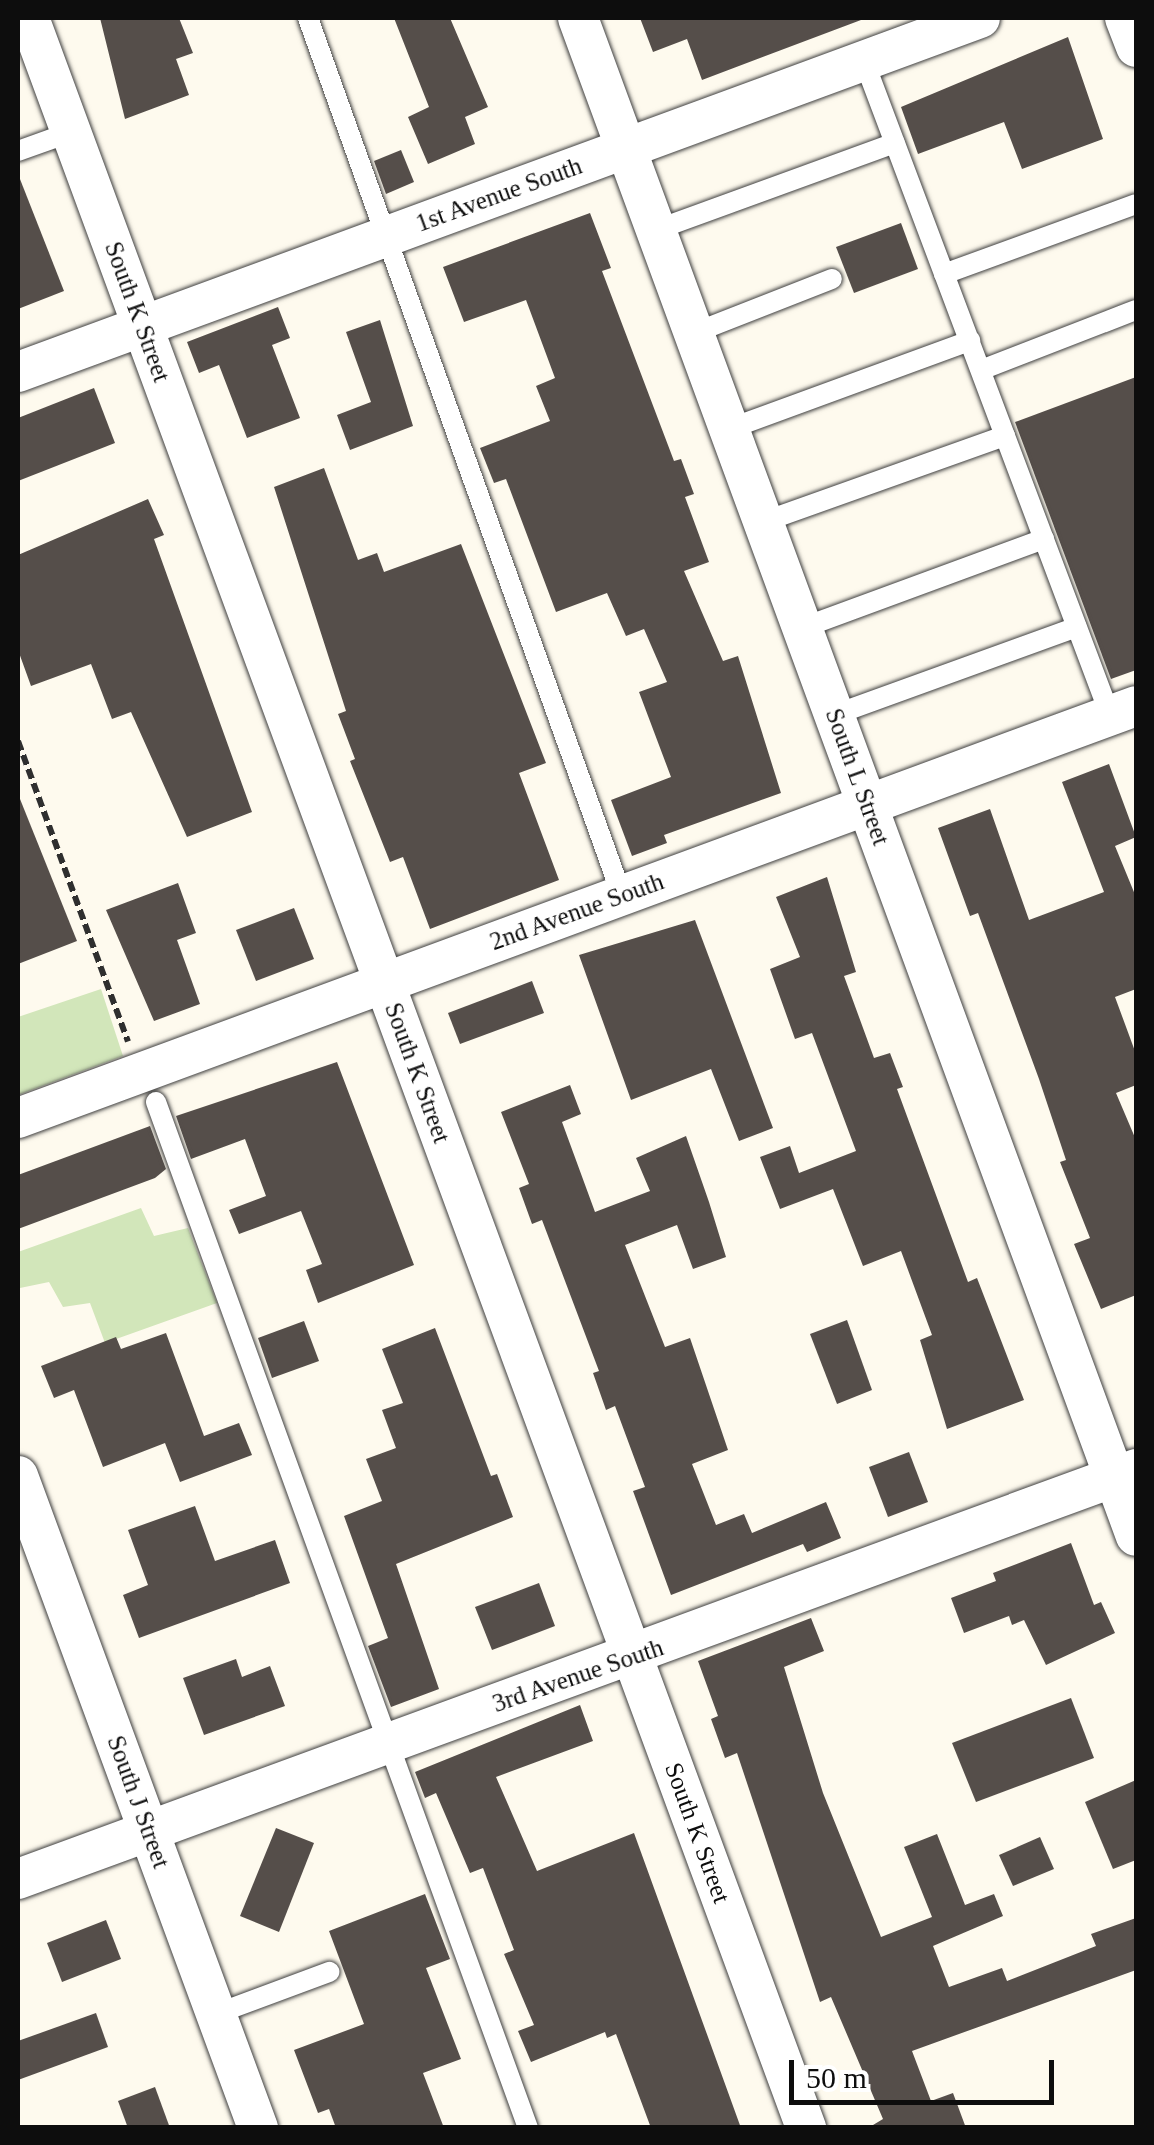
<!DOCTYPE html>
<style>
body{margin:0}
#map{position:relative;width:1154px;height:2145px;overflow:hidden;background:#fefaee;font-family:Georgia,serif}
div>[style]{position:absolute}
.green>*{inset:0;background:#d2e6ba}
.building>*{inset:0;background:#554e4a}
.path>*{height:6px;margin-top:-3px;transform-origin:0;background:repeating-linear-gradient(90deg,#2f2f2f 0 10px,transparent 0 15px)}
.roads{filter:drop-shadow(0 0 2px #404040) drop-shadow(0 0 2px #404040)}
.lane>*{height:20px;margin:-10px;padding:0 10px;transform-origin:10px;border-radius:10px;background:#fff}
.street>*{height:40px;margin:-20px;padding:0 20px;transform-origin:20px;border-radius:20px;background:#fff}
span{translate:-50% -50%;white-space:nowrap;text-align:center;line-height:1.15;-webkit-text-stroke:10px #fff;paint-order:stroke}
.street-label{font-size:25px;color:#0d0d0d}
.frame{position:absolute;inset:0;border:20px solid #0d0d0d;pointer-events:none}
.scale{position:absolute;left:789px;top:2060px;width:265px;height:45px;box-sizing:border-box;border:5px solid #0d0d0d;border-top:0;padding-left:12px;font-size:30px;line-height:35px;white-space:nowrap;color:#0d0d0d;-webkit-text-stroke:8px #fff;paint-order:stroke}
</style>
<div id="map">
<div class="green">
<i style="clip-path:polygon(101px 989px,123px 1056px,18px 1095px,18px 1017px)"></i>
<i style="clip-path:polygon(141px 1208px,154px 1236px,188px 1228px,217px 1303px,105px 1343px,90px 1303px,63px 1307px,49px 1282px,20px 1288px,18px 1252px)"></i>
</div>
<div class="building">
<i style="clip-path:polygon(100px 18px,179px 18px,193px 53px,176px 59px,189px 95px,125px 119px)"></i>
<i style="clip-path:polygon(394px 18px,450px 18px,488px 107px,465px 117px,475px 144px,428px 164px,408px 117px,429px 107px)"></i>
<i style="clip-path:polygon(640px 18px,860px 18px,861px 20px,702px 80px,687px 39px,653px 52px)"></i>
<i style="clip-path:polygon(1068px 37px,1103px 139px,1022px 169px,1004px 122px,918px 154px,901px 107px)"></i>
<i style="clip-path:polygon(401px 150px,414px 182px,386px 194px,374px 161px)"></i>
<i style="clip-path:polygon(18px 174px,64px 291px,18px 309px)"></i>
<i style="clip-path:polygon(590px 213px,611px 268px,602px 271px,674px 461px,681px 459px,694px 494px,685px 497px,709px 562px,684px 571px,723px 661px,738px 656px,781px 793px,664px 835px,667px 843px,632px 856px,611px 800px,671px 777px,639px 692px,667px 682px,644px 629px,626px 636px,607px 593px,556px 612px,506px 479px,494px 483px,480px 448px,550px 421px,536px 386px,555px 378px,526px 300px,464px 322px,443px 267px)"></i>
<i style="clip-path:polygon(901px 223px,918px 269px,854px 293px,836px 247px)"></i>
<i style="clip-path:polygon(278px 307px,290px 338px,272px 345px,300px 418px,247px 438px,219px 365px,199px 373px,187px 342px)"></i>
<i style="clip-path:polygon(380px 320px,413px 426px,350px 450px,337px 415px,371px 402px,346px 332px)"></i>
<i style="clip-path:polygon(1136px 377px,1136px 670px,1111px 679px,1015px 422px)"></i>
<i style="clip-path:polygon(94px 388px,115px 443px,18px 481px,18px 418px)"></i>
<i style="clip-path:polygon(324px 468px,358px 560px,377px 553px,384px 572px,461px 544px,546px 763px,519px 773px,559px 880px,430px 929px,403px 857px,390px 862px,350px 761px,355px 759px,338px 714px,346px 711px,274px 487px)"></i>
<i style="clip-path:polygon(148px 499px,164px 535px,154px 539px,252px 812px,187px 837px,131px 712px,112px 719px,91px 664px,31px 686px,18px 650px,18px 555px)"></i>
<i style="clip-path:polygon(1109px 764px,1136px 837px,1115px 846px,1136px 897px,1136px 989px,1115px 997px,1136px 1054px,1136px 1085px,1116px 1093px,1136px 1140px,1136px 1295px,1101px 1309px,1074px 1244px,1090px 1238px,1060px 1162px,1066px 1160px,1039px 1079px,978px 913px,970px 916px,938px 828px,990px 809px,1029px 920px,1104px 892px,1062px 782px)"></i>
<i style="clip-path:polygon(18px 794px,77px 941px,18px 964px)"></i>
<i style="clip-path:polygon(827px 877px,856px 972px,844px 976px,874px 1058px,890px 1053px,903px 1087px,897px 1089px,968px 1282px,977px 1278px,1024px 1400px,947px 1429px,920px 1340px,932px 1335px,901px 1251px,863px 1266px,833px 1189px,780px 1209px,760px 1157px,790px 1146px,799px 1173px,856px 1151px,812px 1033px,795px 1039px,770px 969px,800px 957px,776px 897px)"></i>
<i style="clip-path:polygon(178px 883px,196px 933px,177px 940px,200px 1004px,154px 1021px,106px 910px)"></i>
<i style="clip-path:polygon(294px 908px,314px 959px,256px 981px,236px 930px)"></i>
<i style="clip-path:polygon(695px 920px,773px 1128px,739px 1141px,711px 1069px,631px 1100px,579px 955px)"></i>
<i style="clip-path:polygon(532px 981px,544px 1013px,460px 1044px,448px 1013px)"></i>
<i style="clip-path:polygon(337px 1062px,414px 1265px,318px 1303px,306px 1270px,322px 1264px,301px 1211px,239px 1234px,229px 1210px,266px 1196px,245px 1139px,191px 1159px,176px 1116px)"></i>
<i style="clip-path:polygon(570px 1085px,581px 1114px,562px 1122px,595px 1212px,650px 1191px,636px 1158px,686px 1136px,709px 1202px,726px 1257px,693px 1269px,677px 1225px,625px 1245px,665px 1347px,690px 1338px,728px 1450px,692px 1464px,716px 1525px,744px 1514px,752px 1533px,826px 1502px,841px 1538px,807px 1552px,803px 1544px,671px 1595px,633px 1491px,645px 1487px,615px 1406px,606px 1410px,593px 1373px,599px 1371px,542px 1220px,532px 1224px,519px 1188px,529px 1184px,501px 1112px)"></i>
<i style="clip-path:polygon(150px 1126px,166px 1169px,155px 1178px,18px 1229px,18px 1175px)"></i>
<i style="clip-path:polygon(847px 1320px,872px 1390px,837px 1404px,810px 1334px)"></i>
<i style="clip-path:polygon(304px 1321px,319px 1361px,272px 1378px,258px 1338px)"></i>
<i style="clip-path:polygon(435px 1328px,491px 1476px,497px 1474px,513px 1517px,396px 1564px,439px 1689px,391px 1707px,368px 1646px,388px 1638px,344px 1516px,382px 1501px,366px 1459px,396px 1448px,382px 1410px,403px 1403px,382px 1349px)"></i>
<i style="clip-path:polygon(166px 1333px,204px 1436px,239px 1423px,252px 1455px,180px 1482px,165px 1443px,103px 1467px,74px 1390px,54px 1398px,41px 1366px,116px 1337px,121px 1349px)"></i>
<i style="clip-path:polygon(909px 1452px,928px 1502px,888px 1517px,869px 1467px)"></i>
<i style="clip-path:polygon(195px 1506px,215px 1561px,275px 1540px,290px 1583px,139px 1638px,123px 1595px,148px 1585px,128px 1530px)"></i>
<i style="clip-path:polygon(1071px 1543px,1094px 1605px,1101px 1602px,1115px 1633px,1046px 1665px,1024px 1620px,1012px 1625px,1009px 1616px,964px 1633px,951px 1598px,996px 1581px,993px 1573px)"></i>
<i style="clip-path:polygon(539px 1583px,555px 1626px,492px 1650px,475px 1607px)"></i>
<i style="clip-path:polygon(811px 1618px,824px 1651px,784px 1667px,823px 1793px,881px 1937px,932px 1917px,904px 1847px,937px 1834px,965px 1905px,994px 1894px,1003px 1916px,933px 1946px,949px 1987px,1002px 1968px,1007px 1981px,1096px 1946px,1091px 1934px,1136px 1918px,1136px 1970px,912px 2051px,931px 2101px,953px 2093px,966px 2128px,868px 2128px,883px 2119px,831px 1997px,820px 2002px,737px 1753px,725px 1758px,711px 1719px,718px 1716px,698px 1661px)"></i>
<i style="clip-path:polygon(236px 1659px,242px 1677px,270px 1666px,285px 1706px,204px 1735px,183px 1678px)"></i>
<i style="clip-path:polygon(1071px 1698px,1094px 1758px,976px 1802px,952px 1743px)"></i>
<i style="clip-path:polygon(580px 1705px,593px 1741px,496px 1777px,537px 1871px,634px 1833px,741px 2128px,651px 2128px,616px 2034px,607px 2038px,605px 2032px,531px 2062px,518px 2031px,534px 2025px,504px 1954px,514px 1950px,483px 1868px,470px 1873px,436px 1793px,425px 1798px,415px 1772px)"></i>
<i style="clip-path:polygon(1136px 1780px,1136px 1860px,1113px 1869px,1085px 1802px)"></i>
<i style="clip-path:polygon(276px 1828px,314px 1843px,279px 1932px,240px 1916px)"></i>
<i style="clip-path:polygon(1040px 1837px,1054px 1869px,1013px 1886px,999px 1855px)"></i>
<i style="clip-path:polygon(425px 1894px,450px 1959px,426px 1968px,461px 2059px,423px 2073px,444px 2128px,336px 2128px,329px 2109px,318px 2113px,294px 2050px,364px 2024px,329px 1931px)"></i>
<i style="clip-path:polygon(106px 1920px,121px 1959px,62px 1982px,47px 1943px)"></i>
<i style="clip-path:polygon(96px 2013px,108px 2047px,18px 2080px,18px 2041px)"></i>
<i style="clip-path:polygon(155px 2087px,170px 2128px,128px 2128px,118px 2101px)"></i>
</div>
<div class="path">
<i style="left:18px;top:741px;width:320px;rotate:69.9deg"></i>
</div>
<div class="roads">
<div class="lane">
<i style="left:308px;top:18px;width:932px;rotate:70.32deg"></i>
<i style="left:864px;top:61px;width:699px;rotate:69.39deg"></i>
<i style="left:18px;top:151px;width:56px;rotate:-19.7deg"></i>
<i style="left:656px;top:230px;width:254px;rotate:-20deg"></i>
<i style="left:944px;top:274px;width:204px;rotate:-20deg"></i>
<i style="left:694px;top:333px;width:148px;rotate:-21.4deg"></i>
<i style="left:981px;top:370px;width:166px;rotate:-21.2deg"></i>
<i style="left:729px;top:429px;width:257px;rotate:-20.1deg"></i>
<i style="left:763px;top:522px;width:257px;rotate:-19.6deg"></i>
<i style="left:802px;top:628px;width:258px;rotate:-20.2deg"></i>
<i style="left:834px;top:715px;width:258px;rotate:-19.9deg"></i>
<i style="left:156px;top:1102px;width:1091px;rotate:70.07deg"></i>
<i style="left:216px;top:2014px;width:121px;rotate:-20.4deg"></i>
</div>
<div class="street">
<i style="left:29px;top:18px;width:2249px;rotate:69.78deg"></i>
<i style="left:578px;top:18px;width:1617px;rotate:69.82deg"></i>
<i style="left:1125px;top:18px;width:31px;rotate:69deg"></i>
<i style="left:18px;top:372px;width:1025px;rotate:-20.2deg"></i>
<i style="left:18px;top:1118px;width:1191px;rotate:-20.23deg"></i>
<i style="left:18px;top:1476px;width:695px;rotate:69.79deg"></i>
<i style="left:18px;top:1879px;width:1191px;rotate:-20.14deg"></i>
</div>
</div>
<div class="street-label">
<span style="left:499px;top:195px;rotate:-20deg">1st Avenue South</span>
<span style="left:137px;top:312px;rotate:70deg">South K Street</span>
<span style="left:857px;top:777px;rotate:70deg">South L Street</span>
<span style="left:577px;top:912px;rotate:-20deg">2nd Avenue South</span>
<span style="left:417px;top:1073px;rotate:70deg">South K Street</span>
<span style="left:578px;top:1676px;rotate:-19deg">3rd Avenue South</span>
<span style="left:138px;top:1802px;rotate:70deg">South J Street</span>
<span style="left:697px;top:1833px;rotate:70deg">South K Street</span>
</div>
<div class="frame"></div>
<div class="scale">50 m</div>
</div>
